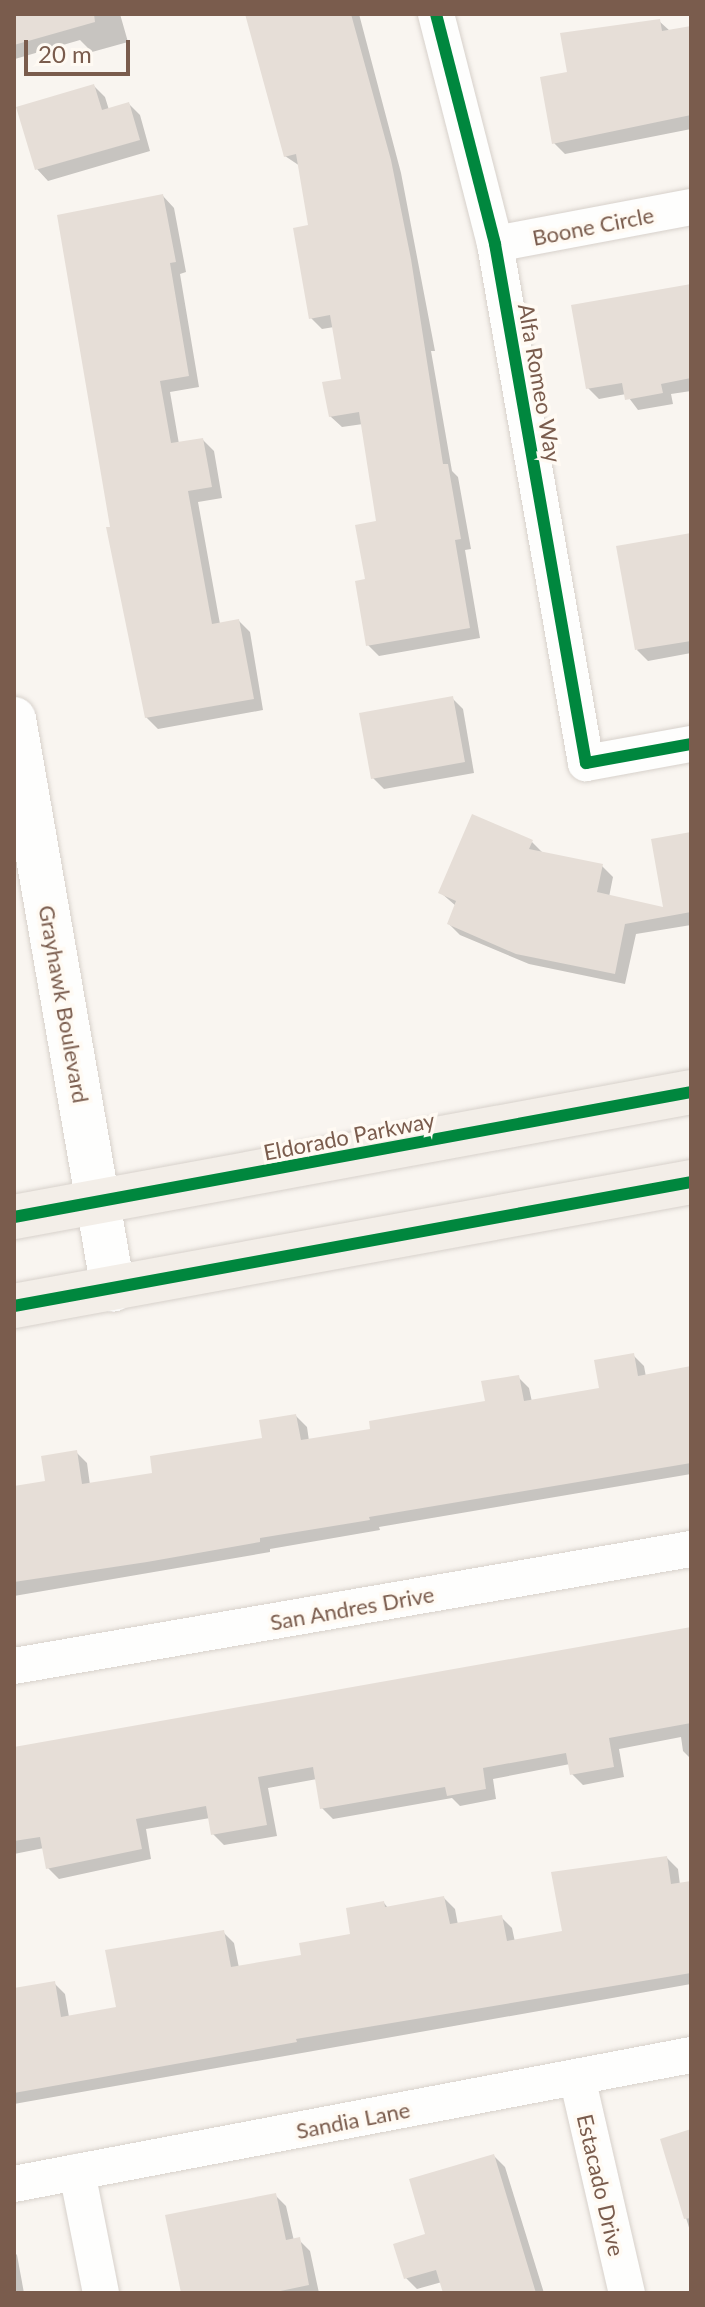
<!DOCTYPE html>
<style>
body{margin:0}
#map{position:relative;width:705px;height:2307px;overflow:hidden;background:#f9f5f0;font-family:Lato,sans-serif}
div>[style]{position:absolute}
.shadow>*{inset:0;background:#0003}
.building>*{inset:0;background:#e6ded7}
.roads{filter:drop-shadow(0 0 2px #d7d1cb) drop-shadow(0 0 2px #d7d1cb)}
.street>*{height:36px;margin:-18px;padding:0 18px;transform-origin:18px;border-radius:18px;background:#fefefd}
.secondary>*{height:44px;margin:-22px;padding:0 22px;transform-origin:22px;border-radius:22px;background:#fefefd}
.primary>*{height:44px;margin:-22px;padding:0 22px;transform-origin:22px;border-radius:22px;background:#f3eee8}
.cycleway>*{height:12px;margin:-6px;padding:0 6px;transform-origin:6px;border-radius:6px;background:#00873e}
span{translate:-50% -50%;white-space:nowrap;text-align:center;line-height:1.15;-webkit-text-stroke:7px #fffaf3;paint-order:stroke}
.street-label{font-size:22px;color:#7a5c4d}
.frame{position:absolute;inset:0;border:16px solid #7a5c4d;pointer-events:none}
.scale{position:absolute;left:24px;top:40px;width:106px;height:36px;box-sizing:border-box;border:4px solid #7a5c4d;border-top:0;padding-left:10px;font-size:24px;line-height:28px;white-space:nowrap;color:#7a5c4d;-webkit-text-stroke:6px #fffaf3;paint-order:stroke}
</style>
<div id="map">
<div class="shadow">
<i style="clip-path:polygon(14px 14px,120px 14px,128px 42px,92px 52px,80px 40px,15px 59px)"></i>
<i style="clip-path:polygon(247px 14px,359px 14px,401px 173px,435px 351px,431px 351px,452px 471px,458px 477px,471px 549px,465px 550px,480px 638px,379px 656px,368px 645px,367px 581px,378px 523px,363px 424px,342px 427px,330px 416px,343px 380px,334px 327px,322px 329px,311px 318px,311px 227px,300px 166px,285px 156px)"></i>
<i style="clip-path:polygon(659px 21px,670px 31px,691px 28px,691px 129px,565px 154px,554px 143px,570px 74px)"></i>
<i style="clip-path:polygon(94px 86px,105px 97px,109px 110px,129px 104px,140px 115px,150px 151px,48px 181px,37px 169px)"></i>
<i style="clip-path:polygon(163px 196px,174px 208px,186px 272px,180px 274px,199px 387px,170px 392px,179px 444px,203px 440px,214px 451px,222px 498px,198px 502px,220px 624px,239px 621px,250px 632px,263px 710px,158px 729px,146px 717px,112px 528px)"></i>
<i style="clip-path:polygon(691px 286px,691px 391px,671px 394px,673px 404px,638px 410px,626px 394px,599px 399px,588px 388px)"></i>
<i style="clip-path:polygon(691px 538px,691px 653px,648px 661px,637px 650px)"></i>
<i style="clip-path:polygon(452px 698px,463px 709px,474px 773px,384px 789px,373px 778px)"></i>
<i style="clip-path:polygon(691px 834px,691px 925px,636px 934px,625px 984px,529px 964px,460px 935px,449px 924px,456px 906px,441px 893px,532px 842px,543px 853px,602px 866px,613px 877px,609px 897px,666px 910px)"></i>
<i style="clip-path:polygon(633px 1355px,644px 1366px,646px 1377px,691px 1368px,691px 1474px,379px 1527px,380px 1530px,270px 1549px,270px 1552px,14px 1596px,14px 1488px,47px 1482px,76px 1452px,87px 1463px,90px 1485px,155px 1475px,265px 1440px,296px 1416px,307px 1427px,309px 1441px,372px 1431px,487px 1402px,518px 1377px,529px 1388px,532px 1402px,601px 1390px)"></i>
<i style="clip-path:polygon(691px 1629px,691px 1759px,683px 1751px,681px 1737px,619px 1749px,624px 1777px,583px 1785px,572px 1774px,570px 1764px,493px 1779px,496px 1799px,460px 1806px,452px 1798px,333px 1819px,322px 1808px,317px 1779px,268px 1788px,277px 1836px,224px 1845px,213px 1834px,210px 1818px,146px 1829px,151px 1859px,59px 1879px,48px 1868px,44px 1848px,14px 1854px,14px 1750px)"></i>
<i style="clip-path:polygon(667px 1858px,678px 1869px,680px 1885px,691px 1883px,691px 1984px,14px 2104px,14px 1989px,54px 1983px,65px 1994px,69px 2017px,119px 2009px,223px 1932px,234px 1943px,239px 1968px,303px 1956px,353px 1936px,384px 1903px,389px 1909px,444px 1898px,455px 1909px,458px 1925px,501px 1917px,512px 1928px,515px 1942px,564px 1932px)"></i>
<i style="clip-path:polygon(691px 2131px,691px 2234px,662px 2140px)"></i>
<i style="clip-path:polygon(494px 2156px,505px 2167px,544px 2293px,445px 2293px,442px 2282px,417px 2289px,406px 2278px,428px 2235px)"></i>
<i style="clip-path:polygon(275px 2195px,286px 2206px,294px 2241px,299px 2240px,310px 2251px,319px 2293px,183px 2293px)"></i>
<i style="clip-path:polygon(14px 2252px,17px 2255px,24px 2293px,14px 2293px)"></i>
</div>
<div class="building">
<i style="clip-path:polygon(14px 14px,94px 14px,95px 22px,14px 45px)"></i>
<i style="clip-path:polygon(245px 14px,351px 14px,391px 160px,411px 259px,443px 464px,448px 464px,461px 539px,455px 540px,470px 628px,366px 646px,355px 581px,365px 579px,355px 525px,376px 521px,359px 412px,329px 417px,322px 382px,341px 379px,330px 315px,309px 319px,293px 228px,308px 225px,296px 154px,284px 157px)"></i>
<i style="clip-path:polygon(660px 19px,662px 31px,691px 26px,691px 115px,552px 144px,540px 77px,567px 72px,560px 33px)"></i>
<i style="clip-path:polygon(94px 84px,102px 110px,129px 102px,140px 140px,35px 170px,16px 107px)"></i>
<i style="clip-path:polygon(163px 194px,176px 262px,170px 263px,189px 376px,160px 381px,171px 443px,203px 438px,212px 487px,188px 491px,212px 624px,239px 619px,254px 699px,145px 718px,106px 527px,110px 527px,57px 215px)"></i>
<i style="clip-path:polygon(691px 284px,691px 378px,661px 384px,663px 393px,625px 400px,622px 383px,586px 389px,571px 305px)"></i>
<i style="clip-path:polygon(691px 533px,691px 641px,635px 650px,616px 546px)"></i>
<i style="clip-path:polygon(453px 696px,465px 762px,371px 779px,359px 713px)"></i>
<i style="clip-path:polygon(472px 814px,533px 840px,529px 849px,603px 864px,597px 892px,663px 907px,651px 839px,691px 832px,691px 912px,625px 924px,615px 974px,516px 954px,447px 924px,456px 901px,438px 893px)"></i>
<i style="clip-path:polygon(634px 1353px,638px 1376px,691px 1366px,691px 1463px,369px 1517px,370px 1520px,260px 1538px,260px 1542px,147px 1562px,14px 1582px,14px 1486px,45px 1481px,41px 1456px,77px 1450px,82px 1484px,152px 1473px,150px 1456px,262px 1438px,259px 1420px,296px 1414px,301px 1440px,370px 1429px,369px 1421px,485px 1401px,481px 1381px,519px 1375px,524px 1401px,599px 1388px,594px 1360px)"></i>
<i style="clip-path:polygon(691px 1627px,691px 1723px,609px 1738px,614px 1767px,570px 1775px,566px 1753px,483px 1768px,486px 1789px,447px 1796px,445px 1787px,320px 1809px,313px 1767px,258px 1777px,267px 1825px,211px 1835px,206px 1806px,136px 1819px,142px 1849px,46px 1869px,40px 1837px,14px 1841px,14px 1747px)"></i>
<i style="clip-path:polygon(667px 1856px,671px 1884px,691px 1881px,691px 1973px,296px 2039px,297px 2042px,14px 2093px,14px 1988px,55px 1981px,61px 2017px,116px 2007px,105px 1950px,224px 1930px,231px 1967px,301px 1955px,299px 1943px,350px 1934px,346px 1908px,384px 1901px,385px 1907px,444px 1896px,450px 1924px,502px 1915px,507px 1941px,562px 1931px,551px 1872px)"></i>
<i style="clip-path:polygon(691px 2129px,691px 2218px,684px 2219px,660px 2139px)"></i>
<i style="clip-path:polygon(494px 2154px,536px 2293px,443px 2293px,436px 2270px,404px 2279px,393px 2244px,425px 2234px,409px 2179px)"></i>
<i style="clip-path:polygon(276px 2193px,286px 2240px,300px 2237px,309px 2285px,271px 2293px,181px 2293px,165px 2215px)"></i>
</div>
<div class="roads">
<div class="street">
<i style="left:436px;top:14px;width:237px;rotate:75.6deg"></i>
<i style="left:495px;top:244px;width:527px;rotate:80.06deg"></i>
<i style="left:586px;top:763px;width:107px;rotate:-10.3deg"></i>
<i style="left:495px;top:244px;width:199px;rotate:-10.7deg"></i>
<i style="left:14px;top:1666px;width:687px;rotate:-9.81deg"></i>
<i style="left:577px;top:2077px;width:222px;rotate:77deg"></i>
<i style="left:77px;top:2172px;width:123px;rotate:78.8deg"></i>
<i style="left:14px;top:2184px;width:689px;rotate:-10.79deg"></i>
</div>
<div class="secondary">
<i style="left:14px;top:719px;width:579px;rotate:80.15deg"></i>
</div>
<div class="primary">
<i style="left:14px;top:1217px;width:688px;rotate:-10.46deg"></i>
<i style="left:14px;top:1306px;width:688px;rotate:-10.38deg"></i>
</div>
</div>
<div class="cycleway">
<i style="left:436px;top:14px;width:237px;rotate:75.6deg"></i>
<i style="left:495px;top:244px;width:527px;rotate:80.06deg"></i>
<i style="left:586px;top:763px;width:107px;rotate:-10.3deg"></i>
<i style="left:14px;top:1217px;width:688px;rotate:-10.46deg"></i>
<i style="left:14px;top:1306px;width:688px;rotate:-10.38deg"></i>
</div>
<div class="street-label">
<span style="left:593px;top:226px;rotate:-11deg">Boone Circle</span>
<span style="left:540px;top:383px;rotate:80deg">Alfa Romeo Way</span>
<span style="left:64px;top:1004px;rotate:80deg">Grayhawk Boulevard</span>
<span style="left:349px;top:1136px;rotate:-11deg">Eldorado Parkway</span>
<span style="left:352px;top:1608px;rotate:-10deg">San Andres Drive</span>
<span style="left:353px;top:2120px;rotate:-11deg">Sandia Lane</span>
<span style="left:601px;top:2185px;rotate:77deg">Estacado Drive</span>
</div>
<div class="frame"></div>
<div class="scale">20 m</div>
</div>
